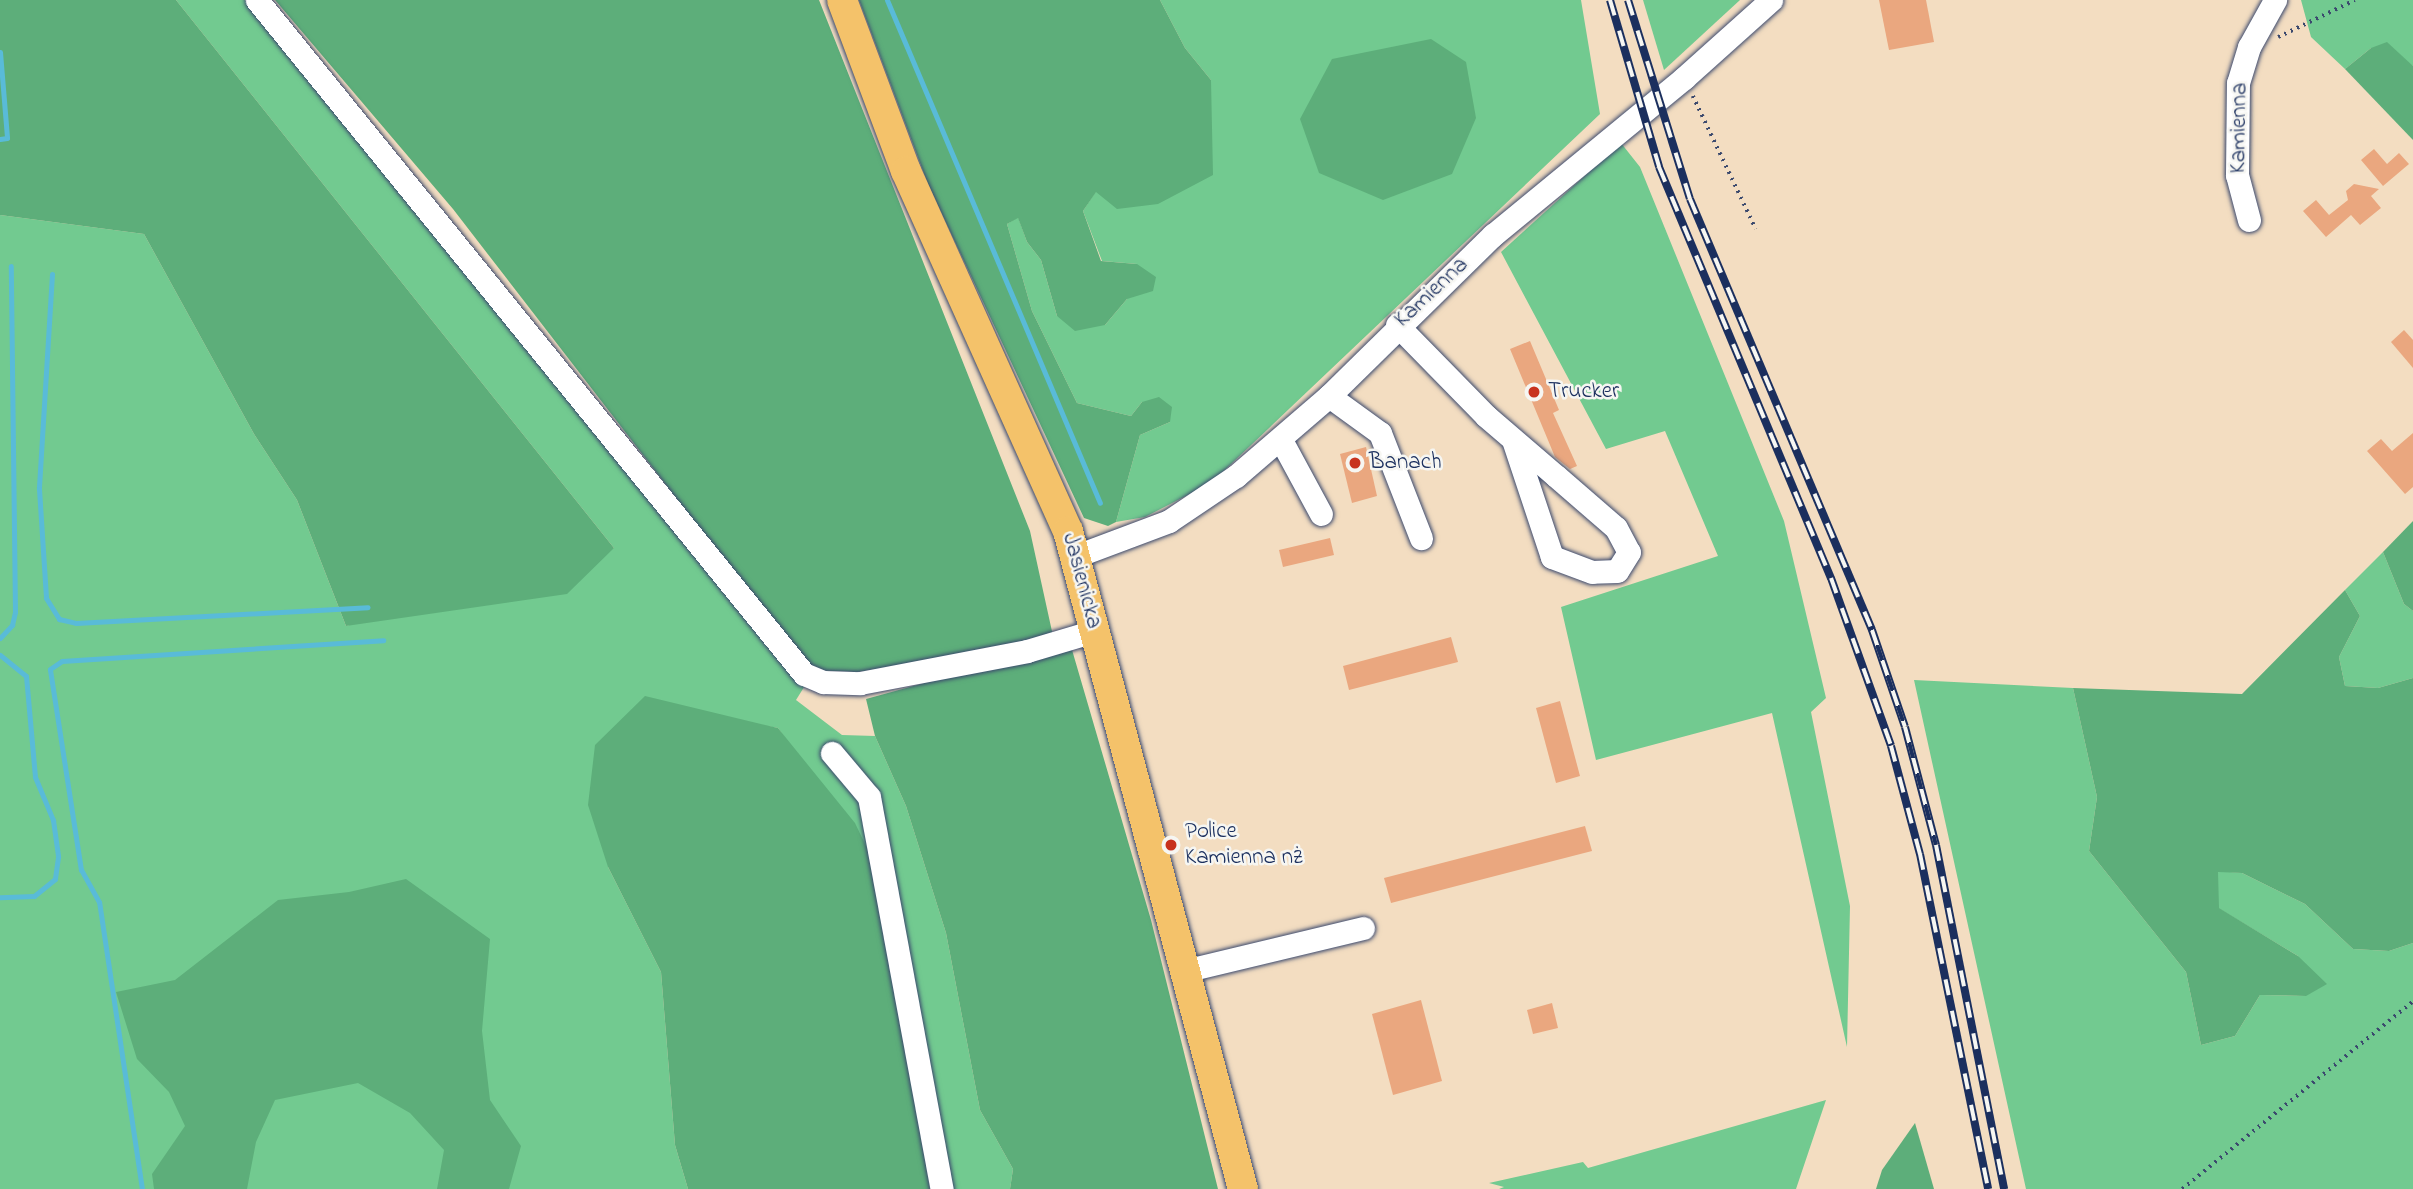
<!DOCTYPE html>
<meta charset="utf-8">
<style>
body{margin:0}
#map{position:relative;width:2413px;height:1189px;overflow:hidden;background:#f3ddc1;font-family:"Indie Flower",sans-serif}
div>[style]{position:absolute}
.green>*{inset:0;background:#72ca90}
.forest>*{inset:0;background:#5dae7a}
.stream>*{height:5px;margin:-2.5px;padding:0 2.5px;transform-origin:2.5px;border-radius:2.5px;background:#59bbd8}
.building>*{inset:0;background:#eaa77f}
.path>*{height:3.5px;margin-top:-1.75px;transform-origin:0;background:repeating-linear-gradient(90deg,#3b496d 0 2px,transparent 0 7px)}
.roads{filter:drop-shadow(0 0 2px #3b496d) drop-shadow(0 0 2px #3b496d)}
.minor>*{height:23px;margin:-11.5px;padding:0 11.5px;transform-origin:11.5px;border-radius:11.5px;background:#fff}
.major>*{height:30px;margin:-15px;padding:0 15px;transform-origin:15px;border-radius:15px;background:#f4c26a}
.rail>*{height:8px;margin-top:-4px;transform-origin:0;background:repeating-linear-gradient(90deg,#f6f6f2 0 16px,#1b2f5e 0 32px);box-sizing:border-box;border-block:2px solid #1b2f5e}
.dots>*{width:19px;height:19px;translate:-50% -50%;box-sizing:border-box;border:4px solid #f6f6f2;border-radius:50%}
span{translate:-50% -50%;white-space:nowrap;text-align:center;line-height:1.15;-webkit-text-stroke:5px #f6f6f2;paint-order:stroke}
.street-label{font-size:23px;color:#1b2f5e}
.poi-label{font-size:23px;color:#1b2f5e}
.left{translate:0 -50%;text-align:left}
</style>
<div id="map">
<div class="green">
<i style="clip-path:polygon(176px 0,245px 0,806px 684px,796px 700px,842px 735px,875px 736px,906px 806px,946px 933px,980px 1110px,1013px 1169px,1010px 1189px,930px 1189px,874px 863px,778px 728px,730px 720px,608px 867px,661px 972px,675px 1145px,688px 1189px,0 1189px,0 215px,144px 234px,254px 434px,297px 500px,346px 626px,614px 548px)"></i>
<i style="clip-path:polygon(1160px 0,1581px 0,1600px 114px,1211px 483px,1145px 517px,1116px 522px,1140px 435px,1170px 422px,1142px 402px,1131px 416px,1077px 403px,1032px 311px,1007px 224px,1018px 217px,1027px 242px,1041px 260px,1057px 316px,1105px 325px,1127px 299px,1137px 264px,1102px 261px,1083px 211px,1096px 191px,1211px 80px,1185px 48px)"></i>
<i style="clip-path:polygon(1643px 0,1740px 0,1664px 70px)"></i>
<i style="clip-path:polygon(2301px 0,2413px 0,2413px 66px,2371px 48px,2345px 69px,2311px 37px)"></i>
<i style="clip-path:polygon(1621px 143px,1640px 167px,1784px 521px,1826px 698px,1811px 712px,1850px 906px,1847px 1047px,1772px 713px,1596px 760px,1561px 607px,1718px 556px,1665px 431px,1606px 449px,1501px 252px)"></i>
<i style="clip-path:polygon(2383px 552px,2404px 604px,2413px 611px,2413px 678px,2378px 688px,2345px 686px,2339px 657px,2360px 616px,2345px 590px)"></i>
<i style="clip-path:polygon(1914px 680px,2073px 688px,2097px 797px,2089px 851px,2186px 972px,2201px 1045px,2235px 1036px,2260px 995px,2306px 996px,2298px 956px,2218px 908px,2218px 871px,2242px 873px,2305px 904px,2353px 949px,2389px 951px,2413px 943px,2413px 1189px,2026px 1189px)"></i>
<i style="clip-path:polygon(1826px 1100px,1796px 1189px,1499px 1189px,1504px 1187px,1489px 1183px,1583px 1162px,1588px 1168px)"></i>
</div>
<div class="forest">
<i style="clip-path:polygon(0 0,176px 0,614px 548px,567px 594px,346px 626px,297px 500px,254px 434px,144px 234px,0 215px)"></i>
<i style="clip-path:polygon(275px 0,819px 0,1030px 531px,1053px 636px,972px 656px,857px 672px,809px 670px,453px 209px)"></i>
<i style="clip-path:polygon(859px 0,1160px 0,1185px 48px,1211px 80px,1213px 175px,1158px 204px,1117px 209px,1096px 192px,1083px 211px,1101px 261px,1137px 264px,1156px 277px,1153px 291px,1127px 299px,1105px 325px,1075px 331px,1057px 316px,1041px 260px,1027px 242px,1018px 218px,1007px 224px,1032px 311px,1077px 403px,1131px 416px,1142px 402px,1159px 397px,1172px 407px,1170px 422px,1140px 435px,1116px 522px,1108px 526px,1084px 518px,928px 184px)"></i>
<i style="clip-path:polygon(1431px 39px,1466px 62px,1476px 118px,1452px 174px,1383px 200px,1319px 173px,1300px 119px,1332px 59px)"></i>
<i style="clip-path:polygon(2387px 42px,2413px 66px,2413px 140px,2345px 69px,2371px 48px)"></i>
<i style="clip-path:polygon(2413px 521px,2413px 611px,2404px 604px,2383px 552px)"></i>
<i style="clip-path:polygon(2345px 590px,2360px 616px,2339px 657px,2345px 686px,2378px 688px,2413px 678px,2413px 943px,2389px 951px,2353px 949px,2305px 904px,2242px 873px,2218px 872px,2219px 908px,2298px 956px,2327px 984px,2306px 996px,2260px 995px,2235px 1036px,2201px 1045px,2186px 972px,2089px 851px,2097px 797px,2073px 688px,2242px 694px)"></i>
<i style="clip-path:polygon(1070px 643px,1151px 920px,1218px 1189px,1010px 1189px,1013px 1169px,980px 1110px,946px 933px,906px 806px,875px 736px,866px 699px)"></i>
<i style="clip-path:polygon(645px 696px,778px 728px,855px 823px,874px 863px,930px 1189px,688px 1189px,675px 1145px,661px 972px,608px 867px,588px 805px,595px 745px)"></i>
<i style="clip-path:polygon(406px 879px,490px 939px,482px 1031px,490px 1100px,521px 1146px,509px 1189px,437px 1189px,444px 1150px,410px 1113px,358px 1083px,275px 1100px,256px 1142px,247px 1189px,154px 1189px,152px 1174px,185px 1126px,169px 1092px,137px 1059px,116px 992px,175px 980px,278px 900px,349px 892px)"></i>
<i style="clip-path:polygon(1915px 1123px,1934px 1189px,1876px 1189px,1882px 1170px)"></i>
</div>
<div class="stream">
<i style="left:887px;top:0;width:546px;rotate:67.05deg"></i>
<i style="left:0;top:52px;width:86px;rotate:85.3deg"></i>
<i style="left:7px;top:138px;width:7px;rotate:172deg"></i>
<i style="left:52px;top:274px;width:215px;rotate:93.5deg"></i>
<i style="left:39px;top:489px;width:109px;rotate:86.3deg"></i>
<i style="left:46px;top:598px;width:25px;rotate:58deg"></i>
<i style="left:59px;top:619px;width:17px;rotate:13deg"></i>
<i style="left:76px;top:623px;width:292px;rotate:-3.1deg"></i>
<i style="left:0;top:638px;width:18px;rotate:-47deg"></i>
<i style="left:12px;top:625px;width:13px;rotate:-77deg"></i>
<i style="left:15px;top:612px;width:346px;rotate:-90.7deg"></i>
<i style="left:0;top:655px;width:33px;rotate:39deg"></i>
<i style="left:26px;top:676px;width:101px;rotate:84.9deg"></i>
<i style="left:35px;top:777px;width:47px;rotate:67.3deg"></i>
<i style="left:53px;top:820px;width:37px;rotate:82deg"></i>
<i style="left:58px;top:857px;width:22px;rotate:98deg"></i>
<i style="left:55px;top:879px;width:27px;rotate:141deg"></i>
<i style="left:34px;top:896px;width:34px;rotate:178deg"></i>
<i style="left:142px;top:1189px;width:290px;rotate:-98.5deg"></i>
<i style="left:99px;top:902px;width:37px;rotate:-119deg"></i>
<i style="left:81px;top:870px;width:203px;rotate:-98.8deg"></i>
<i style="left:50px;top:669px;width:14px;rotate:-34deg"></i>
<i style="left:62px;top:661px;width:322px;rotate:-3.7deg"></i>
</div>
<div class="building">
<i style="clip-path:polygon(1879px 0,1926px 0,1934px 42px,1889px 50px)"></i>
<i style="clip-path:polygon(2374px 149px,2387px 164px,2399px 153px,2409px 164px,2383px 186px,2361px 160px)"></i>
<i style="clip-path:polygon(2354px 184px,2379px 189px,2371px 196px,2381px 208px,2360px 225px,2351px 215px,2326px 237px,2303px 211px,2316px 200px,2329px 215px,2348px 200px,2346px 191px)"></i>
<i style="clip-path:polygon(2404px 330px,2413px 340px,2413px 368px,2391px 342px)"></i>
<i style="clip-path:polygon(1530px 341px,1559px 410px,1553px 413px,1577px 466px,1570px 469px,1555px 457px,1510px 349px)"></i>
<i style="clip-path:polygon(2413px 433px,2413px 487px,2405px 494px,2367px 451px,2381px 439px,2392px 451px)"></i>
<i style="clip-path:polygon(1366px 447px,1377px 496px,1352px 503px,1340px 454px)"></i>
<i style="clip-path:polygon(1330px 538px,1334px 555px,1283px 567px,1279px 550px)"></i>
<i style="clip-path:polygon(1451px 637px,1458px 662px,1349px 690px,1343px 666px)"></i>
<i style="clip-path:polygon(1560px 701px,1580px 776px,1556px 783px,1536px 708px)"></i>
<i style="clip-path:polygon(1585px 826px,1592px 851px,1391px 903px,1384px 878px)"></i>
<i style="clip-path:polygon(1421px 1000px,1442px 1081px,1393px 1095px,1372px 1014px)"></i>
<i style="clip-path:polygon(1552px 1003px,1558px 1028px,1533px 1034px,1527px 1010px)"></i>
</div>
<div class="path">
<i style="left:2278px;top:37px;width:85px;rotate:-25.7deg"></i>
<i style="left:1693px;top:96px;width:147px;rotate:64.7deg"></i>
<i style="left:2182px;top:1189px;width:298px;rotate:-39.1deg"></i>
</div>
<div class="roads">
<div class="minor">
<i style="left:257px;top:0;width:868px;rotate:50.94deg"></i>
<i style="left:804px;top:674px;width:21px;rotate:23deg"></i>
<i style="left:823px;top:682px;width:37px;rotate:2deg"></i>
<i style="left:860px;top:683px;width:170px;rotate:-10.8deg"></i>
<i style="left:1027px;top:651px;width:70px;rotate:-16.6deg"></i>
<i style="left:2249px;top:220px;width:47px;rotate:-104.9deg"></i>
<i style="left:2237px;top:175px;width:92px;rotate:-89.4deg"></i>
<i style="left:2238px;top:83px;width:38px;rotate:-73deg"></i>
<i style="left:2249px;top:47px;width:54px;rotate:-61deg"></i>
<i style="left:1397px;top:325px;width:127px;rotate:45.6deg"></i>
<i style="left:1486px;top:416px;width:92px;rotate:40.6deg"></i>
<i style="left:1556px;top:476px;width:79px;rotate:40.9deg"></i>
<i style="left:1616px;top:528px;width:27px;rotate:62deg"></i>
<i style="left:1629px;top:552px;width:22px;rotate:122deg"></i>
<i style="left:1617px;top:571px;width:25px;rotate:178deg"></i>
<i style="left:1592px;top:572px;width:43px;rotate:-159.4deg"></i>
<i style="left:1552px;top:557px;width:123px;rotate:-108.4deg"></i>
<i style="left:1329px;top:396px;width:63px;rotate:36deg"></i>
<i style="left:1380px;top:433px;width:113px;rotate:68.7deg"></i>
<i style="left:1281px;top:440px;width:84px;rotate:61.6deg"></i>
<i style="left:1076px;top:556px;width:99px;rotate:-20.6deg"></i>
<i style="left:1169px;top:521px;width:81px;rotate:-33.9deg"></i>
<i style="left:1236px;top:476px;width:123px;rotate:-40.7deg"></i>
<i style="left:1329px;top:396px;width:230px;rotate:-44.5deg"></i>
<i style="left:1493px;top:235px;width:247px;rotate:-39.4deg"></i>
<i style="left:1684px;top:78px;width:117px;rotate:-41.9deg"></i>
<i style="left:832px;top:753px;width:57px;rotate:49.9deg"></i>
<i style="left:869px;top:797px;width:399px;rotate:79.5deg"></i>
<i style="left:1184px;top:971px;width:184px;rotate:-13.5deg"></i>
</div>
<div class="major">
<i style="left:842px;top:0;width:183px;rotate:69.5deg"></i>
<i style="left:906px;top:171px;width:395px;rotate:65.8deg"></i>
<i style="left:1068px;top:531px;width:681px;rotate:75.11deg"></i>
</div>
</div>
<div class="rail">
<i style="left:1610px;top:0;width:174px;rotate:73.6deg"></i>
<i style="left:1659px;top:167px;width:446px;rotate:67.3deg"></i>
<i style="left:1831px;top:578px;width:178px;rotate:70.3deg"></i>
<i style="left:1891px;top:746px;width:112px;rotate:75deg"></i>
<i style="left:1920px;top:854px;width:342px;rotate:78.5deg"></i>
<i style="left:1628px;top:0;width:208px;rotate:72.7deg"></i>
<i style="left:1690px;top:199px;width:468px;rotate:67.1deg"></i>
<i style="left:1872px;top:630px;width:102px;rotate:71.2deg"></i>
<i style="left:1905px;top:727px;width:122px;rotate:75.3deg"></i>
<i style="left:1936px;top:845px;width:351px;rotate:78.8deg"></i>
</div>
<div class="dots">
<i style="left:1534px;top:392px;background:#c8321e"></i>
<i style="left:1355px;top:463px;background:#c8321e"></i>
<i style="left:1171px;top:845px;background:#c8321e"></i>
</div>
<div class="street-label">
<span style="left:2240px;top:128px;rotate:-89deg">Kamienna</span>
<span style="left:1432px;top:293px;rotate:-43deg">Kamienna</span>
<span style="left:1081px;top:581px;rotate:75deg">Jasienicka</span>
</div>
<div class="poi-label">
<span class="left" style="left:1548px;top:392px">Trucker</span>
<span class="left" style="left:1369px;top:463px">Banach</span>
<span class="left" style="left:1185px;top:845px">Police<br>Kamienna nż</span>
</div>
</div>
